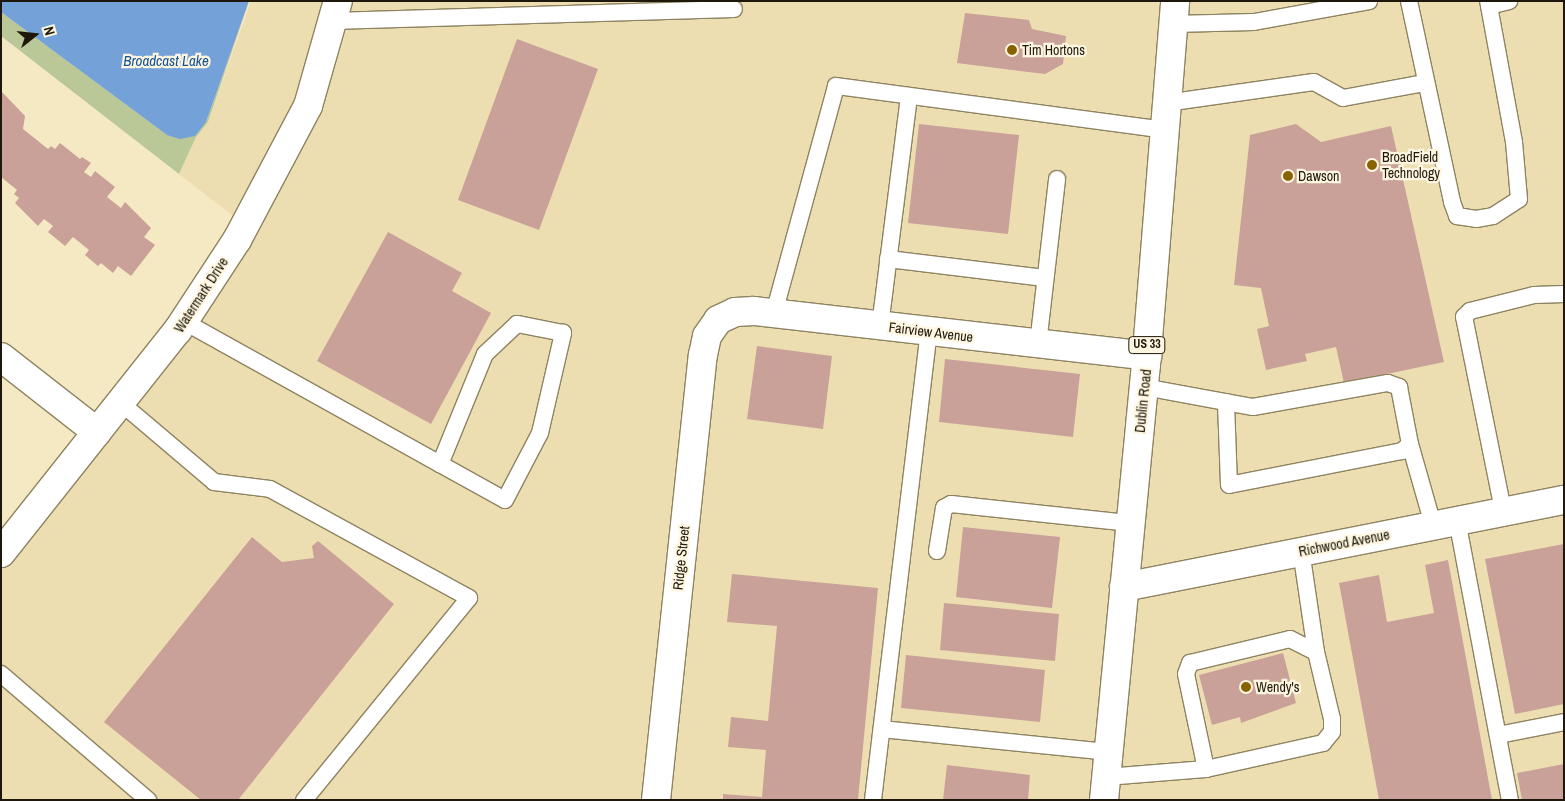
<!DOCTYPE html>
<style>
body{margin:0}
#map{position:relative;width:1565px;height:801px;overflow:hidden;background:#f5e9c4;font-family:"Archivo Narrow",sans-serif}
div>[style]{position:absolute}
.built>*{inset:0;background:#eddeb2}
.green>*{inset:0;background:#bac797}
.water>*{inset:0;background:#73a1d8}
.building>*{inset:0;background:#c9a198}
.roads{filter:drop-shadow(1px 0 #8e8361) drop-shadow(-1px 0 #8e8361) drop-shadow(0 1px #8e8361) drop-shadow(0 -1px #8e8361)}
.service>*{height:16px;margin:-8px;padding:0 8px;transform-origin:8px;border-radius:8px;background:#fff}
.minor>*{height:28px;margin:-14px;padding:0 14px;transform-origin:14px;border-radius:14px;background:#fff}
.tertiary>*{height:28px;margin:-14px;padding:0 14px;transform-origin:14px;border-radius:14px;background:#fff}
.primary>*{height:28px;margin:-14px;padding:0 14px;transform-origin:14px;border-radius:14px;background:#fff}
.dots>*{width:14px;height:14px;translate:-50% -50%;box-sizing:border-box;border:2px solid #fef6e0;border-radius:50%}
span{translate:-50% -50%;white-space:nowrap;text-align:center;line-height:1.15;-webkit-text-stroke:4.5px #fef6e0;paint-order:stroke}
.shield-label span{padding:1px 4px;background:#fef6e0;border:1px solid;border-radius:4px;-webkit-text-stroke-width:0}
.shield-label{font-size:12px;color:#1d180b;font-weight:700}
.poi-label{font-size:14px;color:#1d180b}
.left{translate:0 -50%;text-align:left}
.street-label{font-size:14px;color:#1d180b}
.water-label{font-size:15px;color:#135496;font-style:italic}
.frame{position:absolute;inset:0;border:2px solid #1d180b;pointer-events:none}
.north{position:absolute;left:10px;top:10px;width:50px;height:50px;-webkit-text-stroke:4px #fef6e0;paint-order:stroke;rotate:74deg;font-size:14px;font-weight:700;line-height:20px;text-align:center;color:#1d180b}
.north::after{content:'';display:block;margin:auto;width:18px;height:22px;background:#1d180b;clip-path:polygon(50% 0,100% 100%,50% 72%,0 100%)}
</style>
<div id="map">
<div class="built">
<i style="clip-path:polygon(251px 1px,1564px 1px,1564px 800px,1px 800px,1px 551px,246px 226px,179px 174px,196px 137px,208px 122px)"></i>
</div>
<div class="green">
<i style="clip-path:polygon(249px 1px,208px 122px,196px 137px,179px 174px,1px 36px,1px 12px,167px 135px,206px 122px)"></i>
</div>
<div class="water">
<i style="clip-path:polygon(1px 1px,249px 1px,206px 122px,195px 136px,180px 139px,167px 135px,1px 12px)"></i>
</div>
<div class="building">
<i style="clip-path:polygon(965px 13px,1029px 20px,1032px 29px,1066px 36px,1063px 64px,1045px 74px,957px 63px)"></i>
<i style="clip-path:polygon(517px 39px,598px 69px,539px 230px,458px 200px)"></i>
<i style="clip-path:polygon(1px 91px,25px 116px,23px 129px,48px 149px,51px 146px,55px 149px,60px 143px,80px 159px,82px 157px,91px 163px,84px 172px,91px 177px,95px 171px,115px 187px,107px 197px,121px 208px,125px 202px,151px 228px,144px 237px,155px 245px,131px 276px,118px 266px,113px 273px,101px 263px,98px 266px,85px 255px,89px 250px,73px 237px,65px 246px,48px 232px,53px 226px,44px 219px,38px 226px,15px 203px,19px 198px,14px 194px,17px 190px,1px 177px)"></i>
<i style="clip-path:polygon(919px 124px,1019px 135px,1008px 234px,908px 223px)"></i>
<i style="clip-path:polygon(1296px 124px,1321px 142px,1391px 126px,1444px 362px,1344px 383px,1336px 347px,1305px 354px,1307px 361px,1266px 370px,1257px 329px,1269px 326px,1261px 288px,1234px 285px,1250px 135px)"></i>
<i style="clip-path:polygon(388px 232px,462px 273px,452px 291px,491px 313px,431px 424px,317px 361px)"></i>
<i style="clip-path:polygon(757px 346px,832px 356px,823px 429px,747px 419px)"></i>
<i style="clip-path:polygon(945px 359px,1080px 374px,1073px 437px,939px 422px)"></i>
<i style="clip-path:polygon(963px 527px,1060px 537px,1052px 608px,956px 597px)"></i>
<i style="clip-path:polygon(252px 537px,282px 562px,314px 558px,312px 546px,318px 541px,394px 604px,238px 800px,201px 800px,104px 722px)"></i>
<i style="clip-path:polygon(1564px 544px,1564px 704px,1515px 714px,1485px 559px)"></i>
<i style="clip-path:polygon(1448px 560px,1492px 800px,1379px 800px,1339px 583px,1379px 575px,1387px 622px,1434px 613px,1425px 565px)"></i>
<i style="clip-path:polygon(732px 574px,878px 588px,858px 800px,723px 800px,723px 794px,762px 797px,766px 750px,728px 747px,731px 717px,768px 721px,777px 626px,727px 622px)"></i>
<i style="clip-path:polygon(944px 603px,1059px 614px,1055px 661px,940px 650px)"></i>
<i style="clip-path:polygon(1283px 653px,1296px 703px,1241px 723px,1240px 717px,1212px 725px,1199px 675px)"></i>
<i style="clip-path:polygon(906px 655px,1045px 670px,1040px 722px,901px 708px)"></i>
<i style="clip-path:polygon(1564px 764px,1564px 800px,1522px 800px,1517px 773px)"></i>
<i style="clip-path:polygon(947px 765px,1030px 775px,1028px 800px,943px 800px)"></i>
</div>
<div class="roads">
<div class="service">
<i style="left:1409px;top:1px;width:206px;rotate:77.9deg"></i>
<i style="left:1452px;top:202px;width:15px;rotate:70deg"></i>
<i style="left:1457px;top:216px;width:19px;rotate:9deg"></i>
<i style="left:1476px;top:219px;width:17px;rotate:-10deg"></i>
<i style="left:1493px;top:216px;width:31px;rotate:-33deg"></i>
<i style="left:1519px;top:199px;width:57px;rotate:-95deg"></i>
<i style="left:1514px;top:142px;width:143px;rotate:-100.4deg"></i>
<i style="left:1489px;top:6px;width:21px;rotate:-14deg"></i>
<i style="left:332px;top:21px;width:402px;rotate:-1.7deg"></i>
<i style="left:1173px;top:24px;width:81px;rotate:-1.4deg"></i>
<i style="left:1254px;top:22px;width:117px;rotate:-10.3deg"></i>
<i style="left:1166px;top:103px;width:149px;rotate:-8.1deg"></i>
<i style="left:1314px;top:82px;width:33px;rotate:29deg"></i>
<i style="left:1343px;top:98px;width:82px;rotate:-10.5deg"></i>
<i style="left:888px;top:259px;width:158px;rotate:6.9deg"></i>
<i style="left:774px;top:313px;width:235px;rotate:-74.7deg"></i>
<i style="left:836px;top:86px;width:331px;rotate:7.6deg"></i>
<i style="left:183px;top:321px;width:294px;rotate:29.1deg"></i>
<i style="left:440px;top:464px;width:74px;rotate:29deg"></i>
<i style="left:505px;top:500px;width:76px;rotate:-62.4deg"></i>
<i style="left:540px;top:433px;width:103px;rotate:-77deg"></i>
<i style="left:563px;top:333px;width:47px;rotate:-168.9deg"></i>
<i style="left:517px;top:324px;width:44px;rotate:136.8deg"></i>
<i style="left:485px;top:354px;width:119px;rotate:112.2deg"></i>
<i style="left:880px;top:326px;width:232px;rotate:-82.8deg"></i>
<i style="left:1038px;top:344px;width:166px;rotate:-83.4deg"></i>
<i style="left:1144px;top:387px;width:111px;rotate:10.4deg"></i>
<i style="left:1253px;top:407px;width:137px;rotate:-10.1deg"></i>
<i style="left:1388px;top:383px;width:12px;rotate:20deg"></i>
<i style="left:1399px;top:387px;width:58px;rotate:79.1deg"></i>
<i style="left:1410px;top:444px;width:11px;rotate:139deg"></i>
<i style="left:1402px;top:451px;width:176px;rotate:168.9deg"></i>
<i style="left:1229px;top:485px;width:83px;rotate:-92.1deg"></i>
<i style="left:121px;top:403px;width:122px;rotate:40.3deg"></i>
<i style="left:214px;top:482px;width:56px;rotate:7.1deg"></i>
<i style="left:270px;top:489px;width:227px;rotate:28.7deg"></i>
<i style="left:469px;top:598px;width:261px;rotate:129.2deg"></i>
<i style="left:1410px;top:444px;width:84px;rotate:74.1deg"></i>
<i style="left:1503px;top:510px;width:197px;rotate:-101.4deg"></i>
<i style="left:1464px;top:317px;width:8px;rotate:-45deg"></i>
<i style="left:1470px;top:311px;width:66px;rotate:-14deg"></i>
<i style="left:1534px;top:295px;width:30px;rotate:-2deg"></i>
<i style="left:1457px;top:520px;width:285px;rotate:79.3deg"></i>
<i style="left:937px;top:551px;width:44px;rotate:-80.8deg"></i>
<i style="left:944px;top:508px;width:8px;rotate:-30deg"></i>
<i style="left:951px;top:504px;width:180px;rotate:6.1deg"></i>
<i style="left:1px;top:674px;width:194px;rotate:40.6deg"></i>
<i style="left:882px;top:729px;width:228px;rotate:5.8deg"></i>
<i style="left:1498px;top:735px;width:67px;rotate:-11.1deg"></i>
<i style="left:1206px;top:769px;width:97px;rotate:-101.9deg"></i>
<i style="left:1186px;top:674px;width:12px;rotate:-70deg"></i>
<i style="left:1190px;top:663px;width:103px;rotate:-13.5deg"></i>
<i style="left:1290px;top:639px;width:29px;rotate:27deg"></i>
<i style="left:1106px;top:777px;width:100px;rotate:-4.6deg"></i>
<i style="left:1206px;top:769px;width:120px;rotate:-12.5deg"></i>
<i style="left:1323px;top:743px;width:14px;rotate:-51deg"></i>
<i style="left:1332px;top:732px;width:13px;rotate:-90deg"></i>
<i style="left:1332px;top:719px;width:69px;rotate:-103.4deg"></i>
<i style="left:1316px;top:652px;width:102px;rotate:-98.4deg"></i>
<i style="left:873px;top:800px;width:471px;rotate:-83.2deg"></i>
</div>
<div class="minor">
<i style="left:1px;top:357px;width:122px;rotate:38deg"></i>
<i style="left:1124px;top:587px;width:449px;rotate:-11.2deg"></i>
<i style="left:656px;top:800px;width:447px;rotate:-84deg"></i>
<i style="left:703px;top:355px;width:19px;rotate:-78deg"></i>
<i style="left:707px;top:336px;width:19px;rotate:-55deg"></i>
<i style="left:718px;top:320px;width:19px;rotate:-25deg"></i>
<i style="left:735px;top:312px;width:19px;rotate:-3deg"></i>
<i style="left:754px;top:311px;width:396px;rotate:6.5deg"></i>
</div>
<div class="tertiary">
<i style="left:1px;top:553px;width:285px;rotate:-51.6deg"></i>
<i style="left:178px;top:330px;width:108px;rotate:-56.8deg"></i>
<i style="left:237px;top:240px;width:152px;rotate:-62.1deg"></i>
<i style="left:308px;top:106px;width:109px;rotate:-74.1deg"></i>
</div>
<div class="primary">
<i style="left:1104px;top:800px;width:438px;rotate:-84.5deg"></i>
<i style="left:1146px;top:364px;width:364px;rotate:-85.4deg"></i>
</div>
</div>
<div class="dots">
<i style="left:1012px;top:50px;background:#896200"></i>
<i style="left:1372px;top:165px;background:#896200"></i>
<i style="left:1288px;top:176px;background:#896200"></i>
<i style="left:1246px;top:687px;background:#896200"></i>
</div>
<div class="shield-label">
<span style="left:1147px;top:345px">US 33</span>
</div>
<div class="poi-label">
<span class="left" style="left:1022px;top:50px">Tim Hortons</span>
<span class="left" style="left:1382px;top:165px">BroadField<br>Technology</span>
<span class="left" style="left:1298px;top:176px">Dawson</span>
<span class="left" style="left:1256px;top:687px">Wendy's</span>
</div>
<div class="street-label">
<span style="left:201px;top:295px;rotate:-57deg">Watermark Drive</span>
<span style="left:931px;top:332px;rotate:7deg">Fairview Avenue</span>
<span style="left:1143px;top:401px;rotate:-84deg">Dublin Road</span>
<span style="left:1344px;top:543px;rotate:-11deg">Richwood Avenue</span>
<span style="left:681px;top:558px;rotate:-84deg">Ridge Street</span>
</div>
<div class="water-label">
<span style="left:166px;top:61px">Broadcast Lake</span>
</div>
<div class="frame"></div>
<div class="north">N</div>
</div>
